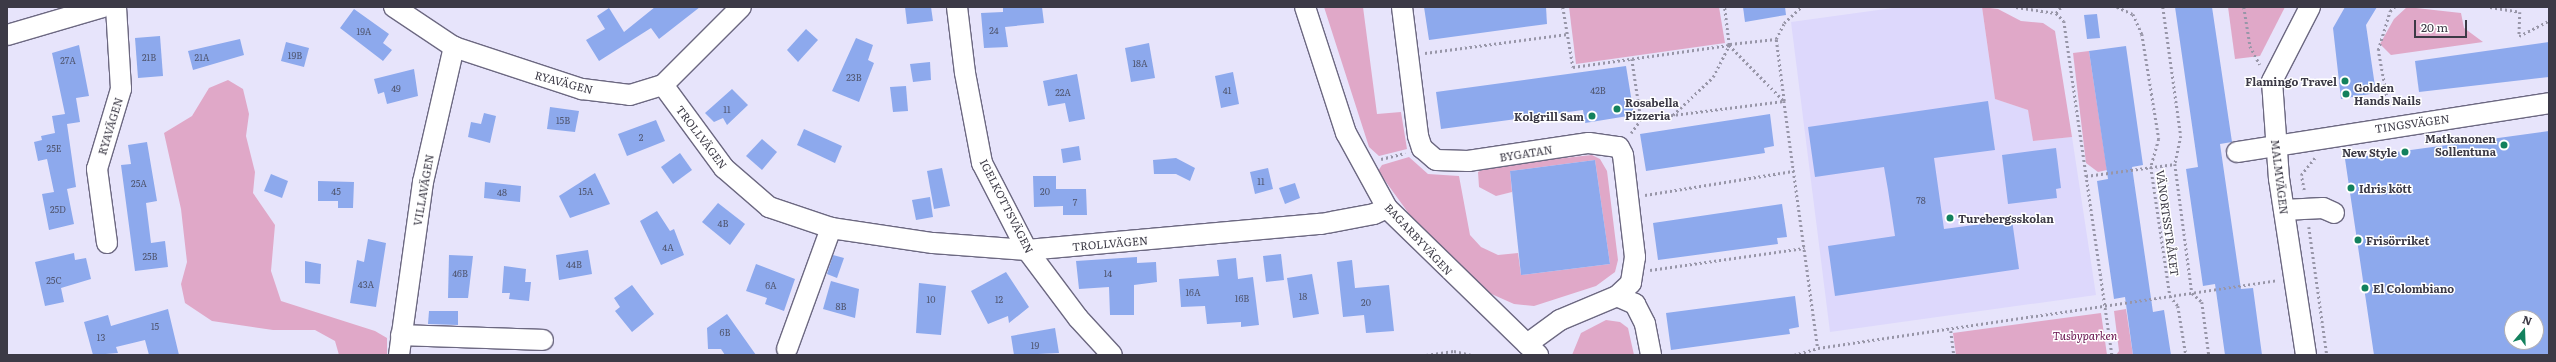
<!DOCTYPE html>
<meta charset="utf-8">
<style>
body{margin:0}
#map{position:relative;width:2556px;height:362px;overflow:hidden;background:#e7e4fb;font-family:Literata,serif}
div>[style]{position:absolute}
.built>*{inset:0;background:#ddd8fc}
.green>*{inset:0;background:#e0a8c8}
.building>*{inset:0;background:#8da9ed}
.path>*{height:2.5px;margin-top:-1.25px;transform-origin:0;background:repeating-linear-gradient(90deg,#9896a8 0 2px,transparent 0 5px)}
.roads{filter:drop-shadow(1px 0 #6c6881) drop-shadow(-1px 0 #6c6881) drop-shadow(0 1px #6c6881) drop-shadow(0 -1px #6c6881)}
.minor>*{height:20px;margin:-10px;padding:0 10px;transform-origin:10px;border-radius:10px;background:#fff}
.dots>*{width:11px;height:11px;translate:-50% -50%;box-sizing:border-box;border:2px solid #fff;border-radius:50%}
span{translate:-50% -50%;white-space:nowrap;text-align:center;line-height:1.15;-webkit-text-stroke:3px #fff;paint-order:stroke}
.number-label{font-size:9px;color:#505670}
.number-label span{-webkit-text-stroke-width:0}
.poi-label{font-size:11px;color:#3c3a46;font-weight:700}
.right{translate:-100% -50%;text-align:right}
.left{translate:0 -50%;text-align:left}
.street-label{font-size:11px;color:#3c3a46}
.park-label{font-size:11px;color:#67114d;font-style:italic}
.frame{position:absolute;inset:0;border:8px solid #3c3a46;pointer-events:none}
.north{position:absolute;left:2504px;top:310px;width:40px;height:40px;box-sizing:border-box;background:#fff;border:1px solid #b1b0b5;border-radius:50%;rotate:19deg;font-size:11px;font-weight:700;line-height:16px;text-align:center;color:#3c3a46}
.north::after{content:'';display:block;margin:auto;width:14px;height:18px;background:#13815d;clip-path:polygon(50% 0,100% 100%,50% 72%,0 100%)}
.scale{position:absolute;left:2414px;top:20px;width:53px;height:18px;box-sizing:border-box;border:2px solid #3c3a46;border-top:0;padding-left:5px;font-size:12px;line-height:14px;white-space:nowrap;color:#3c3a46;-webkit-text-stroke:3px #fff;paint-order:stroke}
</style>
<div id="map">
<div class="built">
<i style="clip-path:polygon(1900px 7px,1982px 7px,1995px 99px,2028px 110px,2033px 141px,2072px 137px,2096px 295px,1830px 332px,1791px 22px)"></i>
</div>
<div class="green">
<i style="clip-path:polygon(1324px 7px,1363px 7px,1377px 114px,1401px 112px,1407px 149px,1379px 156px,1369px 147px)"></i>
<i style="clip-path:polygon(1569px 7px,1719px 7px,1725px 43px,1576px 64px)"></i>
<i style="clip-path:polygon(1982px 7px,1998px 9px,2021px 21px,2043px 23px,2055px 31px,2072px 137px,2033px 141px,2028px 110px,1995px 99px)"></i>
<i style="clip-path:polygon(2228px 7px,2285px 7px,2260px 56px,2235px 59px)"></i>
<i style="clip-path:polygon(2407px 7px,2461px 13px,2464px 28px,2483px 42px,2391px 55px,2380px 44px,2394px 19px)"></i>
<i style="clip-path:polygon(2089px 51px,2107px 170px,2098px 172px,2086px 163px,2073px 53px)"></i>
<i style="clip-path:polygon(228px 80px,243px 89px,249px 114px,246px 136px,255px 172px,253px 193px,275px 225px,271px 271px,281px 301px,375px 331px,387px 338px,387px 355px,339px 355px,335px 341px,315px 330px,273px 330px,212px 321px,185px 303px,181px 284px,187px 262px,181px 209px,164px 133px,192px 116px,209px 88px)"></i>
<i style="clip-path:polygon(1592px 155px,1600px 159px,1607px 171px,1618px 260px,1615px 272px,1596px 286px,1534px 306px,1514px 304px,1487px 292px,1420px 229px,1378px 171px,1382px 165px,1409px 157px,1428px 174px,1459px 176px,1470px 235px,1481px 247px,1498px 255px,1518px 253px,1521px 275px,1610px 264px,1595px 160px,1510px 171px,1512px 192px,1496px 196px,1479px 187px,1478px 172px,1490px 166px)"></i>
<i style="clip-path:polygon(2126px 309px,2133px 355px,2116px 355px,2119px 351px,2114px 311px)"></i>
<i style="clip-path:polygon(2101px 313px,2107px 355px,1956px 355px,1953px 333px)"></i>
<i style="clip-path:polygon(1606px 320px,1620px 322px,1628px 328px,1634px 355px,1572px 355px,1581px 333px)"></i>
</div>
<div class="building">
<i style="clip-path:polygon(655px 7px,700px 7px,659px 39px,651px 28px,599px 61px,586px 40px,605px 29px,597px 16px,609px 8px,624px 32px)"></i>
<i style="clip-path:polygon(905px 7px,931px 7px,933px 21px,907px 24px)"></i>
<i style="clip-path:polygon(1003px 7px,1042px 7px,1044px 23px,1005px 27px,1008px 47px,984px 48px,981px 13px,1003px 12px)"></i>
<i style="clip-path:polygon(1424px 7px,1546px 7px,1547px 24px,1429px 40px)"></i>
<i style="clip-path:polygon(1743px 7px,1785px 7px,1786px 15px,1745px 22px)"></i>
<i style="clip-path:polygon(2175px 7px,2212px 7px,2232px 142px,2220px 144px,2241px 289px,2253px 288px,2262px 355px,2225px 355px,2215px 284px,2203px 286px,2186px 169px,2198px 167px)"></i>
<i style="clip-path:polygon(2345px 7px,2377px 7px,2366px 25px,2376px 93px,2341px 99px,2333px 28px)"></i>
<i style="clip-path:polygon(354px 9px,389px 34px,383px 43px,392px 50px,383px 61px,340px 28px)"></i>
<i style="clip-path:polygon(2097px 14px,2100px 38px,2087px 39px,2084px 15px)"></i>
<i style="clip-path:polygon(806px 29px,818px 40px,798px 62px,787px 50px)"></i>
<i style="clip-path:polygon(160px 36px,163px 76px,138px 78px,135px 38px)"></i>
<i style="clip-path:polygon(856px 38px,873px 45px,868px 60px,874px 63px,859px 102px,832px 91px)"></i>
<i style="clip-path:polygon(240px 39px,244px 55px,193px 70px,188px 51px)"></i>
<i style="clip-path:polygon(286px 42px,309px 48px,304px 67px,281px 61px)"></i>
<i style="clip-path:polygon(2549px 42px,2549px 77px,2419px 92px,2415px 61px)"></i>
<i style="clip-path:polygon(1149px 43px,1155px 78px,1131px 82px,1125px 48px)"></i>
<i style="clip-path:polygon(79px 45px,89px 96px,76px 98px,80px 122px,67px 124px,76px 187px,67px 189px,74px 224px,49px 230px,42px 194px,54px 192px,47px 159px,38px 161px,34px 142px,42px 140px,41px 136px,55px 133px,52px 116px,65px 114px,52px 53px)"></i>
<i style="clip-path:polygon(2126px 46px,2143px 165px,2132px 167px,2153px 312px,2164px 310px,2171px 355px,2133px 355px,2125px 297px,2114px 299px,2097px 181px,2108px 179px,2089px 51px)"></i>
<i style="clip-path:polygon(930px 62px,931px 80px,913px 82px,910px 64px)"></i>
<i style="clip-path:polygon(1626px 66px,1634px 115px,1585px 123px,1583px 110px,1441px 129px,1436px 92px)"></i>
<i style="clip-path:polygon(414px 69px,418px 96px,387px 104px,384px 92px,378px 94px,374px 79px)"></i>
<i style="clip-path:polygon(1233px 72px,1239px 104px,1221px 108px,1215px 76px)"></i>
<i style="clip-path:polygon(1077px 74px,1085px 119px,1069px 122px,1065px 103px,1048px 106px,1043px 81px)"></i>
<i style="clip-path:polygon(906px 86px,908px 111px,893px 112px,890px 87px)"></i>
<i style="clip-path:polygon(732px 89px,748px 105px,727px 125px,723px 118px,714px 122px,705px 113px)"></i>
<i style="clip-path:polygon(1988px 101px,1995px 150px,1934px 158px,1944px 229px,2012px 220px,2019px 269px,1835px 296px,1828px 246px,1895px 236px,1888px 190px,1884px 167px,1815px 177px,1808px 127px)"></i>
<i style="clip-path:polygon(550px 107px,579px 111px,575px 132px,547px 129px)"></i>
<i style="clip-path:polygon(484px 113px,496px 116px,490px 143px,468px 137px,471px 122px,481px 124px)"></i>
<i style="clip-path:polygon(1770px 114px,1774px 146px,1764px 148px,1765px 153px,1646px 171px,1640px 134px)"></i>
<i style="clip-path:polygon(656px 120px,665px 141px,627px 156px,618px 134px)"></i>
<i style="clip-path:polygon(804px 129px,842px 146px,835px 163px,797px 145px)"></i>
<i style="clip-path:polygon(evenodd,2549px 131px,2549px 355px,2374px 355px,2345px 159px,2549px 131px,2512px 318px,2536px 318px,2536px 342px,2512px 342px,2512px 318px)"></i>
<i style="clip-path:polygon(762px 139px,777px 152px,762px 170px,746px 156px)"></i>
<i style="clip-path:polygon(147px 142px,157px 201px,146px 203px,151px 243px,165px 241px,168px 267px,135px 271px,121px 165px,131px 164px,128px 145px)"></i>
<i style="clip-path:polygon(1079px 146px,1081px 160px,1063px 163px,1061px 149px)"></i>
<i style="clip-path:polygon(2056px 148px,2061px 188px,2056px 189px,2057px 198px,2008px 204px,2002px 155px)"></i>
<i style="clip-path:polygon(680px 153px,692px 170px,673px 184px,661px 167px)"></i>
<i style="clip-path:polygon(1176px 158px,1195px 168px,1190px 181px,1176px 174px,1154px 174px,1153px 160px)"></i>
<i style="clip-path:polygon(1595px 160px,1610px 264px,1521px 275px,1510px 171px)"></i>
<i style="clip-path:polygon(942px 168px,950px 206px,934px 209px,927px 171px)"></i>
<i style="clip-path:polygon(1268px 168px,1273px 189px,1255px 194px,1250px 172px)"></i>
<i style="clip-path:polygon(595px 173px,610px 204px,570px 218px,559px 196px)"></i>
<i style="clip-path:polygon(271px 174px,288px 181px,282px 198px,264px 191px)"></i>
<i style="clip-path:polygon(1033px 176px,1056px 176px,1056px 189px,1086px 189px,1087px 215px,1063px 215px,1063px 206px,1034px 207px)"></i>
<i style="clip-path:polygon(318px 181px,354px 182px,353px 208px,338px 208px,338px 201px,318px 201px)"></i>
<i style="clip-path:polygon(485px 182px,521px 186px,520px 202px,484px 198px)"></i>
<i style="clip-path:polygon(1295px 183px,1300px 198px,1285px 204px,1279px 188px)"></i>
<i style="clip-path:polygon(930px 197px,933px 217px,916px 220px,912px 200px)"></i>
<i style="clip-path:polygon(718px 203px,745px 224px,730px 245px,702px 222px)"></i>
<i style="clip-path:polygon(1782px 204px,1787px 237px,1777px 238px,1778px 244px,1658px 260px,1653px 223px)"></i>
<i style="clip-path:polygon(657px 211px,670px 231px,674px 229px,684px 255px,661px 265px,640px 221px)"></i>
<i style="clip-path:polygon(368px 239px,386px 243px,376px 307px,350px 303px,357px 260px,364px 262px)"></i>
<i style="clip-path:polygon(588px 250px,592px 274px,559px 280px,556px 255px)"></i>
<i style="clip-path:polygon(74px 253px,75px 260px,86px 258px,91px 279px,61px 288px,64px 302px,45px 306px,35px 262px)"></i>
<i style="clip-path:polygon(1281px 254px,1284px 280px,1266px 282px,1263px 256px)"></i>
<i style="clip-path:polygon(449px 255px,473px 256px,468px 298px,448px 298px)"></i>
<i style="clip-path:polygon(833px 255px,844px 258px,837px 278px,827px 274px)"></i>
<i style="clip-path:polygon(1137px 257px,1137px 263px,1156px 262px,1157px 282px,1134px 285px,1134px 315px,1110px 315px,1109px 287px,1079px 289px,1076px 261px)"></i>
<i style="clip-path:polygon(1236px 258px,1238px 279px,1253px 277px,1259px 325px,1241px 327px,1241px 322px,1207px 324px,1205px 306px,1181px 307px,1179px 279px,1219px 276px,1217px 260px)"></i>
<i style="clip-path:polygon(1352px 260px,1355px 288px,1389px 285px,1394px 331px,1366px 333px,1364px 315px,1343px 317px,1337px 262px)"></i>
<i style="clip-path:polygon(305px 261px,321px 264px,320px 284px,305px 283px)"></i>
<i style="clip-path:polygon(756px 264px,795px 279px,784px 311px,765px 304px,767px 298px,746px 291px)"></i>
<i style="clip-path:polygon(504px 266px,526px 269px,525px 282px,531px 282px,529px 301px,509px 299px,510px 293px,502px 293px)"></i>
<i style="clip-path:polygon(1006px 272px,1029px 307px,1009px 323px,1008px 316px,988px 324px,971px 291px)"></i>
<i style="clip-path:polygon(1312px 274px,1319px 314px,1293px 318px,1287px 278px)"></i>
<i style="clip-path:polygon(831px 281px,859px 289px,855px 318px,823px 309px)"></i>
<i style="clip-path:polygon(919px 283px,946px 286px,941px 335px,916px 333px)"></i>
<i style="clip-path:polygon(632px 285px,654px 314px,632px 332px,615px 311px,620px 307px,614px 298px)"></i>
<i style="clip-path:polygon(1795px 296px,1799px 327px,1789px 329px,1790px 334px,1671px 350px,1666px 313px)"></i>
<i style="clip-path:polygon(168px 309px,179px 355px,149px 355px,145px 340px,116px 347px,118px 353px,93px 355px,84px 322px,108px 315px,111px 326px)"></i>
<i style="clip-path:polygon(429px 311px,458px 311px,458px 325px,428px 324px)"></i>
<i style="clip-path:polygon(727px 314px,756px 355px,725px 355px,721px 349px,708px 349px,707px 328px)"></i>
<i style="clip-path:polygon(1055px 328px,1059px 353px,1014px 355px,1011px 336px)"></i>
</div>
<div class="path">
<i style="left:1563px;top:7px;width:61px;rotate:80.5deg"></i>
<i style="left:1573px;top:67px;width:158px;rotate:-8deg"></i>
<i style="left:1729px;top:45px;width:38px;rotate:-97deg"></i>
<i style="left:2016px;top:7px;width:40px;rotate:8.5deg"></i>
<i style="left:2056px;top:13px;width:11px;rotate:45deg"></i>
<i style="left:2064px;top:21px;width:337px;rotate:81.8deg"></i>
<i style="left:2117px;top:7px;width:17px;rotate:24deg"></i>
<i style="left:2133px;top:14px;width:22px;rotate:66deg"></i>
<i style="left:2142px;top:34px;width:106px;rotate:80.8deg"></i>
<i style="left:2159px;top:139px;width:29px;rotate:106deg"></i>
<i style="left:2151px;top:167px;width:130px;rotate:81.6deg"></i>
<i style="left:2170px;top:296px;width:13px;rotate:51deg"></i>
<i style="left:2178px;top:306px;width:50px;rotate:80.7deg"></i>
<i style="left:2163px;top:7px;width:130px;rotate:82.1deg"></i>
<i style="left:2181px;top:136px;width:29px;rotate:102deg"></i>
<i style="left:2175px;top:164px;width:130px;rotate:82.5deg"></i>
<i style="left:2192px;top:293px;width:13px;rotate:42deg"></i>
<i style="left:2202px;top:302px;width:53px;rotate:82.5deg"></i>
<i style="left:2244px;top:7px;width:39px;rotate:81deg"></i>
<i style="left:2250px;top:46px;width:21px;rotate:62deg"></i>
<i style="left:2490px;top:7px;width:30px;rotate:9deg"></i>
<i style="left:2520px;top:12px;width:24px;rotate:92deg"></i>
<i style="left:2519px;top:36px;width:34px;rotate:-27deg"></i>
<i style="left:2056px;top:13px;width:8px;rotate:-50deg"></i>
<i style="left:1730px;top:44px;width:46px;rotate:-6.2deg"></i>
<i style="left:1729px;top:45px;width:78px;rotate:45.5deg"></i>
<i style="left:1784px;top:101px;width:249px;rotate:82.2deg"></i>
<i style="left:1425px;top:53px;width:144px;rotate:-7.6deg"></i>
<i style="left:1632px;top:59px;width:61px;rotate:81.5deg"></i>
<i style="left:2388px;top:105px;width:56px;rotate:-100.3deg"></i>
<i style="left:2378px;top:50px;width:41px;rotate:-72.9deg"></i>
<i style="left:2390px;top:11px;width:6px;rotate:-39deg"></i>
<i style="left:1673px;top:115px;width:55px;rotate:-43.5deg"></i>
<i style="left:1713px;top:77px;width:36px;rotate:-63deg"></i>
<i style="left:1631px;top:133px;width:17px;rotate:-54deg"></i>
<i style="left:1641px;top:119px;width:144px;rotate:-7.2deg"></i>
<i style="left:1784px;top:101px;width:63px;rotate:-97.4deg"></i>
<i style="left:1776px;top:39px;width:18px;rotate:-63deg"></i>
<i style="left:1784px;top:23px;width:23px;rotate:-43deg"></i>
<i style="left:1381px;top:159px;width:25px;rotate:-14deg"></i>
<i style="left:2086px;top:176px;width:90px;rotate:-7.7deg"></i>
<i style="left:2304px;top:190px;width:15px;rotate:-101deg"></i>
<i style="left:2301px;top:175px;width:22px;rotate:-51deg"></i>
<i style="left:1645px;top:195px;width:151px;rotate:-9.2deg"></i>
<i style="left:2309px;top:227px;width:129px;rotate:82deg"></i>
<i style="left:1650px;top:270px;width:156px;rotate:-8.1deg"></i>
<i style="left:1951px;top:331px;width:24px;rotate:83deg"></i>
<i style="left:1426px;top:355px;width:28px;rotate:-8deg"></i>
<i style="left:1454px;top:351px;width:18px;rotate:13deg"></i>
<i style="left:1794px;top:355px;width:25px;rotate:-16deg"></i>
<i style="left:1818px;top:348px;width:463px;rotate:-8.4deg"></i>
</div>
<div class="roads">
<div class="minor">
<i style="left:394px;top:7px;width:72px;rotate:33.7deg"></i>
<i style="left:454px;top:47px;width:135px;rotate:18.2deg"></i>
<i style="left:582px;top:89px;width:48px;rotate:7.1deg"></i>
<i style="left:630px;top:95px;width:34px;rotate:-17deg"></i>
<i style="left:663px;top:85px;width:110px;rotate:-45deg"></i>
<i style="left:957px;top:7px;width:66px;rotate:83.1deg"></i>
<i style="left:965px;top:73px;width:92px;rotate:79.3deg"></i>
<i style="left:982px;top:163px;width:98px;rotate:62.7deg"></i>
<i style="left:1027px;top:250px;width:85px;rotate:53.1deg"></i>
<i style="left:1078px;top:318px;width:50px;rotate:47.4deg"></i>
<i style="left:1305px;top:7px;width:133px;rotate:72deg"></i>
<i style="left:1346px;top:133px;width:85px;rotate:61.3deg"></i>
<i style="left:1387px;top:208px;width:211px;rotate:44.2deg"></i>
<i style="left:1402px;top:7px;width:130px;rotate:82.9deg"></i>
<i style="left:1418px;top:136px;width:13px;rotate:72deg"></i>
<i style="left:1422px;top:148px;width:18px;rotate:41deg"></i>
<i style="left:1436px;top:160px;width:32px;rotate:2deg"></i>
<i style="left:1468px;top:161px;width:122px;rotate:-8.5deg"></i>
<i style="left:1589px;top:143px;width:30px;rotate:8deg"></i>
<i style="left:1619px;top:147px;width:9px;rotate:63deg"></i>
<i style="left:1623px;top:155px;width:103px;rotate:83.3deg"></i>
<i style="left:1635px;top:257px;width:26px;rotate:99deg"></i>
<i style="left:1631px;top:283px;width:19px;rotate:137deg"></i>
<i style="left:7px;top:35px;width:100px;rotate:-16.3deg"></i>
<i style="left:663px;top:85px;width:103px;rotate:53.7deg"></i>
<i style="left:724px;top:168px;width:60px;rotate:40.9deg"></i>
<i style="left:769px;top:207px;width:65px;rotate:18.7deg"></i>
<i style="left:831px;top:228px;width:103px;rotate:8.4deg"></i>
<i style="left:933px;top:243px;width:94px;rotate:4.3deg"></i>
<i style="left:1027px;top:250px;width:295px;rotate:-5.1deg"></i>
<i style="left:1321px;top:224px;width:54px;rotate:-10.7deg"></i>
<i style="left:1374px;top:214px;width:14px;rotate:-25deg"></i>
<i style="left:2237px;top:152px;width:316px;rotate:-8.9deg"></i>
<i style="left:2284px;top:210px;width:39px;rotate:-3deg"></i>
<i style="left:2323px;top:208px;width:12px;rotate:24deg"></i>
<i style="left:107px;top:243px;width:75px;rotate:-97.7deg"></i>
<i style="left:97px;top:169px;width:84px;rotate:-73.3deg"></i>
<i style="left:121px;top:89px;width:82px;rotate:-93.5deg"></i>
<i style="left:401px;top:335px;width:142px;rotate:2deg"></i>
<i style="left:1527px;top:344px;width:41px;rotate:-36deg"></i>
<i style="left:1560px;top:320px;width:62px;rotate:-22.8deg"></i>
<i style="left:1617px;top:296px;width:20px;rotate:24deg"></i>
<i style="left:1635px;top:304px;width:22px;rotate:63deg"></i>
<i style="left:1645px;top:324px;width:32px;rotate:79deg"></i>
<i style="left:787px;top:349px;width:129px;rotate:-70deg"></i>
<i style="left:399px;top:355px;width:175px;rotate:-82.1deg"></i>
<i style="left:423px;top:182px;width:139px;rotate:-77.1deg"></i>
<i style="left:2306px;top:355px;width:178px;rotate:-98.7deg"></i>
<i style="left:2279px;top:179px;width:98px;rotate:-94.1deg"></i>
<i style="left:2272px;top:81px;width:83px;rotate:-62.8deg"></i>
</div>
</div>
<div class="dots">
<i style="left:2345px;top:81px;background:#13815d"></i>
<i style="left:2346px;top:94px;background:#13815d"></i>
<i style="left:1617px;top:109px;background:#13815d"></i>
<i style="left:1592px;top:116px;background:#13815d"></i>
<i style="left:2504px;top:145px;background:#13815d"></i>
<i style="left:2405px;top:152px;background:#13815d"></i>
<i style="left:2351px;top:188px;background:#13815d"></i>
<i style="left:1950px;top:218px;background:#13815d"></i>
<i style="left:2358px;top:240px;background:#13815d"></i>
<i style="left:2365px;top:288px;background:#13815d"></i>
</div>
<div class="number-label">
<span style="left:994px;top:30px">24</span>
<span style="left:364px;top:31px">19A</span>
<span style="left:295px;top:55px">19B</span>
<span style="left:149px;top:57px">21B</span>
<span style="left:202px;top:57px">21A</span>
<span style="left:68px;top:60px">27A</span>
<span style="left:1140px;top:63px">18A</span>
<span style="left:854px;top:77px">23B</span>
<span style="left:396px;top:88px">49</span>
<span style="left:1227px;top:90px">41</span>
<span style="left:1598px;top:90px">42B</span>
<span style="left:1063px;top:92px">22A</span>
<span style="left:727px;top:109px">11</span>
<span style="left:563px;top:120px">15B</span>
<span style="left:641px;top:137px">2</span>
<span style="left:54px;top:148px">25E</span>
<span style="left:1261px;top:181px">11</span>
<span style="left:139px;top:183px">25A</span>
<span style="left:336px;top:191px">45</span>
<span style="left:586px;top:191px">15A</span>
<span style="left:1045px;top:191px">20</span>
<span style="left:502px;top:192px">48</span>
<span style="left:1921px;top:200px">78</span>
<span style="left:1075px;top:202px">7</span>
<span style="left:58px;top:209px">25D</span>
<span style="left:723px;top:223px">4B</span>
<span style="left:668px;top:247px">4A</span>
<span style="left:150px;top:256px">25B</span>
<span style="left:574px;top:264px">44B</span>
<span style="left:460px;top:273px">46B</span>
<span style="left:1108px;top:273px">14</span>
<span style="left:54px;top:280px">25C</span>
<span style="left:366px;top:284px">43A</span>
<span style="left:771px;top:285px">6A</span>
<span style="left:1193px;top:292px">16A</span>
<span style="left:1303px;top:296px">18</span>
<span style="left:1242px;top:298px">16B</span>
<span style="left:931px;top:299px">10</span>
<span style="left:999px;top:299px">12</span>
<span style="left:1366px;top:302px">20</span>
<span style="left:841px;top:306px">8B</span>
<span style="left:155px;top:326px">15</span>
<span style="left:725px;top:332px">6B</span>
<span style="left:101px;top:337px">13</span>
<span style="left:1035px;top:345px">19</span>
</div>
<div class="poi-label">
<span class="right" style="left:2337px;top:81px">Flamingo Travel</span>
<span class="left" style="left:2354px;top:94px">Golden<br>Hands Nails</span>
<span class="left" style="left:1625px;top:109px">Rosabella<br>Pizzeria</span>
<span class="right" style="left:1584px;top:116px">Kolgrill Sam</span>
<span class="right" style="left:2496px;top:145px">Matkanonen<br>Sollentuna</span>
<span class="right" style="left:2397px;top:152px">New Style</span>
<span class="left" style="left:2359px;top:188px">Idris kött</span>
<span class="left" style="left:1958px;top:218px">Turebergsskolan</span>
<span class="left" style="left:2366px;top:240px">Frisörriket</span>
<span class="left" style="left:2373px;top:288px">El Colombiano</span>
</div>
<div class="street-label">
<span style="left:564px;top:82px;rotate:15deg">RYAVÄGEN</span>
<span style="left:2412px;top:123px;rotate:-8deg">TINGSVÄGEN</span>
<span style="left:110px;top:126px;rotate:-73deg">RYAVÄGEN</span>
<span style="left:702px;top:137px;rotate:53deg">TROLLVÄGEN</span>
<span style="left:1526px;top:153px;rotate:-9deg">BYGATAN</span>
<span style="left:2280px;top:177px;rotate:83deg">MALMVÄGEN</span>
<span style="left:423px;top:190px;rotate:-80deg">VILLAVÄGEN</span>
<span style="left:1007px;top:206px;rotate:63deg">IGELKOTTSVÄGEN</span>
<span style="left:2168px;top:223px;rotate:82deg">VÄNORTSSTRÅKET</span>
<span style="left:1419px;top:239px;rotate:47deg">BAGARBYVÄGEN</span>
<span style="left:1110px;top:243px;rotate:-5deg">TROLLVÄGEN</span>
</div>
<div class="park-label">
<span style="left:2085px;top:335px">Tusbyparken</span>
</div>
<div class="frame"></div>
<div class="north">N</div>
<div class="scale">20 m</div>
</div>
